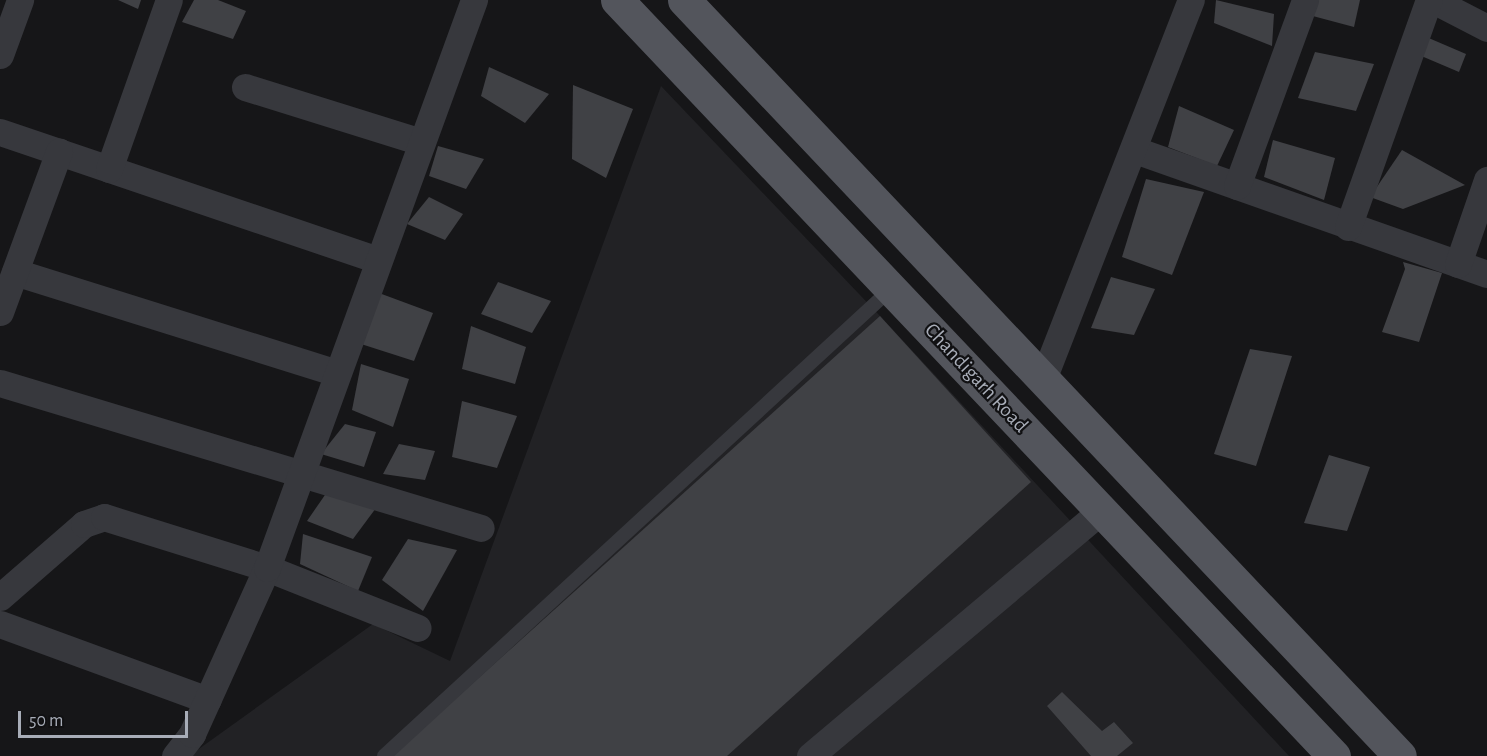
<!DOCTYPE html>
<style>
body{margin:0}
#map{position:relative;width:1487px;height:756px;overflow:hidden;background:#161618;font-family:"Alegreya Sans",sans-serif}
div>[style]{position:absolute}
.built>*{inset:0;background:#222225}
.building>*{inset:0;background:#404145}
.service>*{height:14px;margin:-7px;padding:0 7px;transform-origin:7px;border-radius:7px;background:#37383d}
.minor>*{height:27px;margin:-13.5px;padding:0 13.5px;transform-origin:13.5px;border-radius:13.5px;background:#37383d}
.primary>*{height:33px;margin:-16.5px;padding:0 16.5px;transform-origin:16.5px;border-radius:16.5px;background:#53555c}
span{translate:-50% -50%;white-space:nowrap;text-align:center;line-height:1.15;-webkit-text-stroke:4.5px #111113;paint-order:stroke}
.street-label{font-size:21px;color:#a8adb8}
.scale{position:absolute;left:18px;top:711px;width:170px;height:27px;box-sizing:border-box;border:3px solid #a8adb8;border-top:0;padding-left:8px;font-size:18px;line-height:21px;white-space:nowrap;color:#a8adb8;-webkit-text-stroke:4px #111113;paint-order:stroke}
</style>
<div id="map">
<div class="built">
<i style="clip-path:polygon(661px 86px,880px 316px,1289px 756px,189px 756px,373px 624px,450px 661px)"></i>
</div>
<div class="building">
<i style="clip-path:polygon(118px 0,141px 0,138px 9px)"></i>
<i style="clip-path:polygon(194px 0,218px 0,246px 11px,233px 39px,182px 22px)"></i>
<i style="clip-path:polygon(1216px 0,1274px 14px,1272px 46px,1214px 23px)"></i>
<i style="clip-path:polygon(1315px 0,1360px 0,1354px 27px,1309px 15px)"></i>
<i style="clip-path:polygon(1424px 36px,1466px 54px,1459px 72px,1419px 55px)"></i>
<i style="clip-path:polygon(1315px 52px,1374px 64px,1356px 111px,1298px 98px)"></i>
<i style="clip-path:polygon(489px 67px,549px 94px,525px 123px,481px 96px)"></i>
<i style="clip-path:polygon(573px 85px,633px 109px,606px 178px,572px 159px)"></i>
<i style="clip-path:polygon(1179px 106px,1234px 130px,1217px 166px,1168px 147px)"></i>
<i style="clip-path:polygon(1273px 140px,1335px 158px,1324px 200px,1264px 177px)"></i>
<i style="clip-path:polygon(438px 146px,484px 159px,466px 189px,429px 176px)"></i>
<i style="clip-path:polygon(1402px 150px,1465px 185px,1403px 209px,1370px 197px)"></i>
<i style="clip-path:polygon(1146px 179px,1204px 192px,1172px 275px,1122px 257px)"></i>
<i style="clip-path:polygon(429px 197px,463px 214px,445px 240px,407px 224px)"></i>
<i style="clip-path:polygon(1403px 262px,1442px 273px,1419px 342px,1382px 332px,1405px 269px)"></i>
<i style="clip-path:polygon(1111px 277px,1155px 289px,1134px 335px,1091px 328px)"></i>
<i style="clip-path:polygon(498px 282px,551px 301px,532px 333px,481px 314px)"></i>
<i style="clip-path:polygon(379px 293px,433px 313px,414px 361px,361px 344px)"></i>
<i style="clip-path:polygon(880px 316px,1031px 482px,727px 756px,392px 756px)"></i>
<i style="clip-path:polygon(471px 326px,526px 347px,515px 384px,462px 369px)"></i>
<i style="clip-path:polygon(1250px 349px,1292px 356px,1256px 466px,1214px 454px)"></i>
<i style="clip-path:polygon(361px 364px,409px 379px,393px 427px,352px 410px)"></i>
<i style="clip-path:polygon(462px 401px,517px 416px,497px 468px,452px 457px)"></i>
<i style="clip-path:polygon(345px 424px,376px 432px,364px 467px,321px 454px)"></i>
<i style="clip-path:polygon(399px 444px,435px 451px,425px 480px,383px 474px)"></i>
<i style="clip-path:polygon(1329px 455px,1370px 467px,1347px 531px,1304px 523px)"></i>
<i style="clip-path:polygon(327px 492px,376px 508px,353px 539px,307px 521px)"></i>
<i style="clip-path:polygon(303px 534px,372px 557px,358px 591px,300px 564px)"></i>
<i style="clip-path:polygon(408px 539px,457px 550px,423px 611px,382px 580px)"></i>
<i style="clip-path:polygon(1062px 692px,1102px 731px,1114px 722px,1133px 743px,1117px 756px,1091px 756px,1047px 706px)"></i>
</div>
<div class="service">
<i style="left:384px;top:756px;width:689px;rotate:-42.65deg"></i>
</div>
<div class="minor">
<i style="left:1433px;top:0;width:61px;rotate:27.4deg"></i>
<i style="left:0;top:55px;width:59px;rotate:-70deg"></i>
<i style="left:245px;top:87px;width:185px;rotate:17.3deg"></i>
<i style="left:0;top:132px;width:399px;rotate:18.7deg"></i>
<i style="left:1135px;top:150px;width:373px;rotate:19.4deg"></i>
<i style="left:109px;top:169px;width:179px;rotate:-70.5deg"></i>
<i style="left:1237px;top:186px;width:198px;rotate:-69.9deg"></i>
<i style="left:1348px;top:227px;width:241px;rotate:-70.4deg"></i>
<i style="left:1458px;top:264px;width:89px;rotate:-71deg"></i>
<i style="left:15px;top:272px;width:337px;rotate:17.4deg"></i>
<i style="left:0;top:312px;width:171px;rotate:-69.8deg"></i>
<i style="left:1043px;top:379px;width:407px;rotate:-68.7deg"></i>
<i style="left:0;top:383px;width:502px;rotate:16.78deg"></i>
<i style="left:0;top:597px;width:111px;rotate:-41deg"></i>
<i style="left:84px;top:524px;width:21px;rotate:-19deg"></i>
<i style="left:104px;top:517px;width:171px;rotate:17.4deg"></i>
<i style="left:267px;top:568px;width:162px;rotate:21.7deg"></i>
<i style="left:0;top:624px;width:221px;rotate:20.1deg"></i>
<i style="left:175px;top:756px;width:28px;rotate:-52deg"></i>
<i style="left:192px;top:734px;width:182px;rotate:-65.7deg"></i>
<i style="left:267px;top:568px;width:605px;rotate:-69.98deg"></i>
<i style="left:810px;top:756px;width:382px;rotate:-40.1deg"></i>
</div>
<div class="primary">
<i style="left:617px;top:0;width:1042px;rotate:46.52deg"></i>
<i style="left:684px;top:0;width:1041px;rotate:46.56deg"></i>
</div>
<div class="street-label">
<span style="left:976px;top:378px;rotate:47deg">Chandigarh Road</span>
</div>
<div class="scale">50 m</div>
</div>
